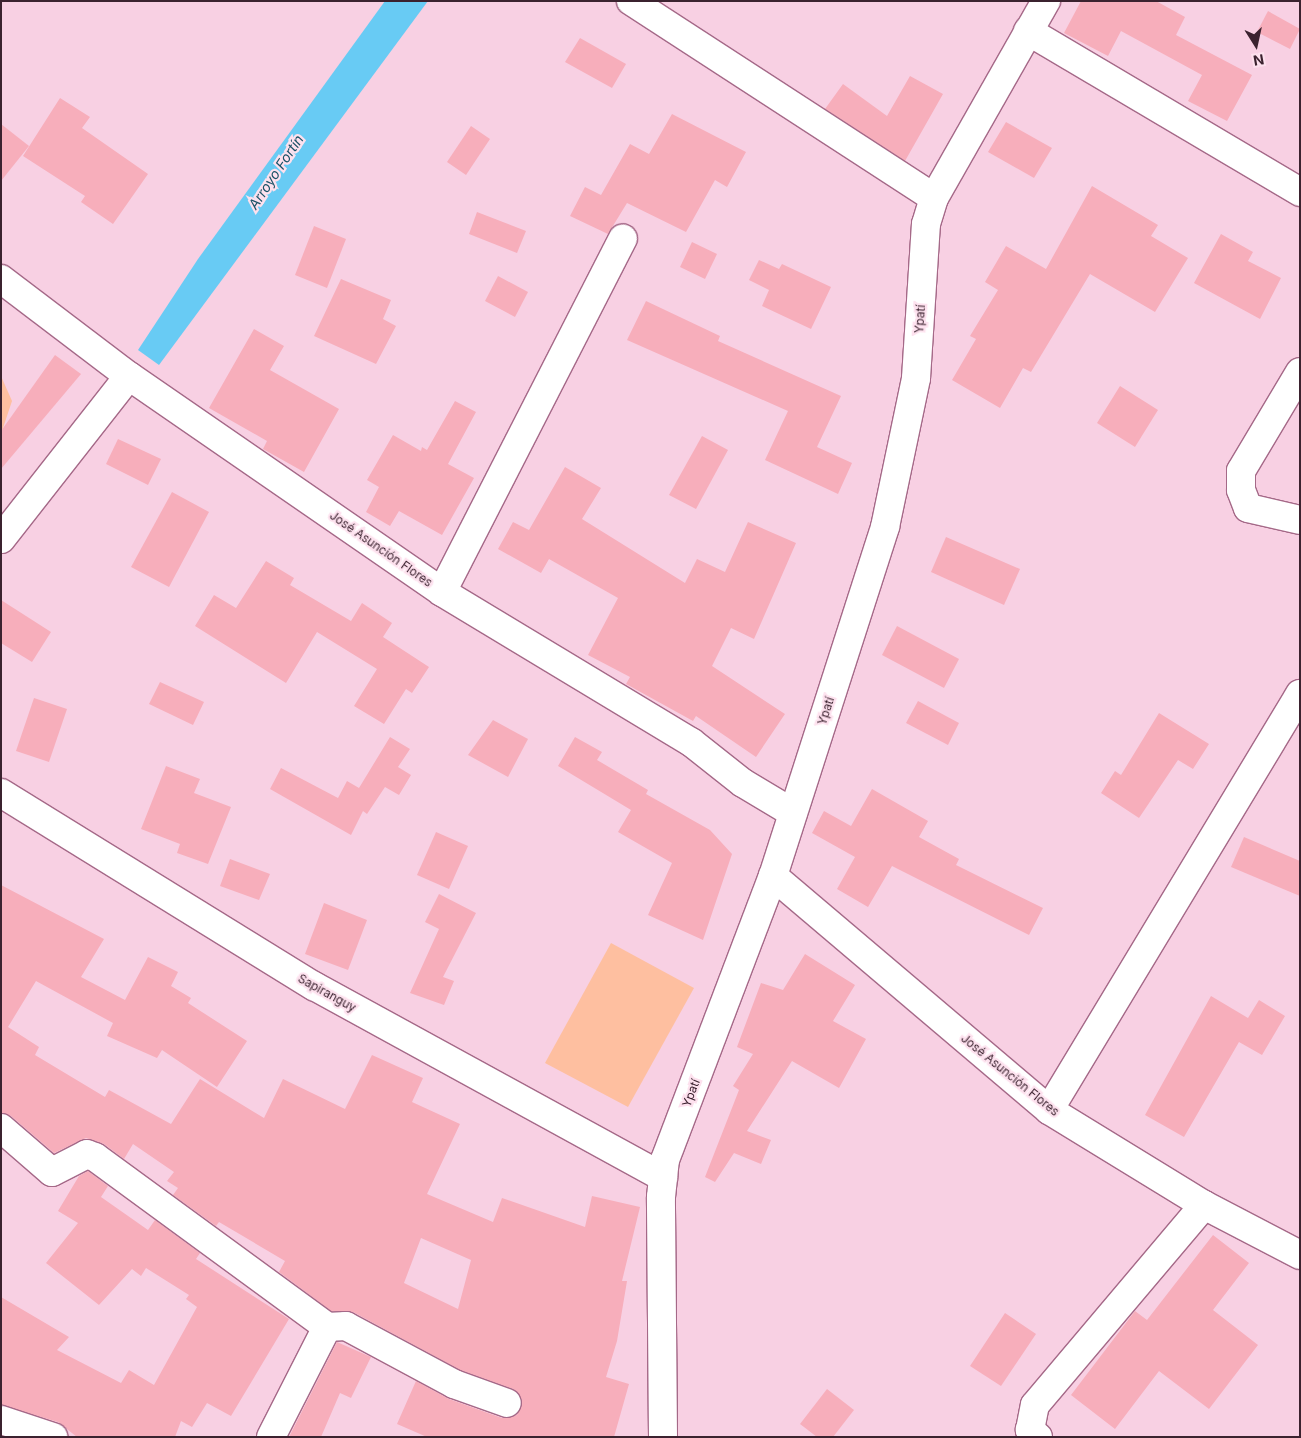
<!DOCTYPE html>
<meta charset="utf-8">
<style>
body{margin:0}
#map{position:relative;width:1301px;height:1438px;overflow:hidden;background:#f8d0e3;font-family:Inter,sans-serif}
div>[style]{position:absolute}
.green>*{inset:0;background:#febfa0}
.water>*{inset:0;background:#68cbf4}
.building>*{inset:0;background:#f7aebb}
.roads{filter:drop-shadow(1px 0 #a56988) drop-shadow(-1px 0 #a56988) drop-shadow(0 1px #a56988) drop-shadow(0 -1px #a56988)}
.minor>*{height:28px;margin:-14px;padding:0 14px;transform-origin:14px;border-radius:14px;background:#fff}
span{translate:-50% -50%;white-space:nowrap;text-align:center;line-height:1.15;-webkit-text-stroke:4.5px #fde1ee;paint-order:stroke}
.street-label{font-size:12px;color:#3b222f}
.water-label{font-size:14px;color:#1a5267;font-style:italic}
.frame{position:absolute;inset:0;border:2px solid #3b222f;pointer-events:none}
.north{position:absolute;left:1231px;top:20px;width:50px;height:50px;-webkit-text-stroke:4px #fde1ee;paint-order:stroke;rotate:170deg;font-size:14px;font-weight:700;line-height:20px;text-align:center;color:#3b222f}
.north::after{content:'';display:block;margin:auto;width:18px;height:22px;background:#3b222f;clip-path:polygon(50% 0,100% 100%,50% 72%,0 100%)}
</style>
<div id="map">
<div class="green">
<i style="clip-path:polygon(1px 376px,12px 401px,1px 434px)"></i>
<i style="clip-path:polygon(611px 943px,694px 988px,628px 1107px,545px 1063px)"></i>
</div>
<div class="water">
<i style="clip-path:polygon(385px 1px,428px 1px,159px 365px,138px 350px,198px 259px)"></i>
</div>
<div class="building">
<i style="clip-path:polygon(1081px 1px,1156px 1px,1185px 17px,1176px 35px,1252px 75px,1227px 121px,1188px 101px,1202px 75px,1121px 31px,1108px 56px,1064px 33px)"></i>
<i style="clip-path:polygon(1268px 11px,1300px 29px,1290px 49px,1257px 32px)"></i>
<i style="clip-path:polygon(580px 38px,626px 64px,612px 88px,565px 62px)"></i>
<i style="clip-path:polygon(910px 76px,943px 94px,905px 161px,825px 109px,843px 84px,887px 116px)"></i>
<i style="clip-path:polygon(60px 98px,90px 117px,82px 128px,148px 174px,113px 224px,81px 202px,85px 196px,23px 156px)"></i>
<i style="clip-path:polygon(672px 114px,746px 152px,727px 187px,715px 180px,686px 232px,627px 203px,608px 234px,570px 216px,585px 187px,601px 195px,630px 144px,649px 154px)"></i>
<i style="clip-path:polygon(1006px 122px,1052px 148px,1034px 178px,988px 152px)"></i>
<i style="clip-path:polygon(1px 124px,29px 146px,1px 181px)"></i>
<i style="clip-path:polygon(471px 126px,490px 139px,466px 175px,447px 162px)"></i>
<i style="clip-path:polygon(1092px 186px,1158px 225px,1151px 236px,1188px 258px,1155px 312px,1090px 274px,1031px 372px,1023px 368px,1000px 408px,952px 380px,976px 339px,970px 336px,998px 290px,985px 282px,1006px 246px,1046px 269px)"></i>
<i style="clip-path:polygon(477px 212px,526px 231px,517px 253px,469px 234px)"></i>
<i style="clip-path:polygon(314px 226px,346px 239px,327px 288px,295px 275px)"></i>
<i style="clip-path:polygon(1221px 234px,1253px 252px,1248px 261px,1281px 278px,1260px 319px,1194px 283px)"></i>
<i style="clip-path:polygon(692px 242px,717px 254px,705px 279px,680px 267px)"></i>
<i style="clip-path:polygon(759px 260px,779px 269px,782px 264px,831px 287px,811px 329px,762px 306px,769px 290px,749px 280px)"></i>
<i style="clip-path:polygon(498px 276px,528px 292px,515px 317px,485px 301px)"></i>
<i style="clip-path:polygon(341px 279px,391px 300px,383px 319px,396px 326px,376px 364px,314px 336px)"></i>
<i style="clip-path:polygon(646px 301px,720px 336px,718px 341px,841px 396px,817px 447px,852px 463px,838px 494px,765px 460px,788px 411px,627px 340px)"></i>
<i style="clip-path:polygon(254px 329px,284px 346px,270px 370px,339px 409px,304px 472px,263px 449px,267px 441px,209px 408px)"></i>
<i style="clip-path:polygon(55px 355px,81px 374px,1px 469px,1px 431px)"></i>
<i style="clip-path:polygon(1120px 386px,1158px 410px,1135px 447px,1097px 423px)"></i>
<i style="clip-path:polygon(455px 401px,476px 412px,448px 464px,474px 478px,442px 535px,399px 511px,390px 526px,366px 512px,379px 487px,367px 480px,393px 435px,421px 451px,422px 447px,427px 450px)"></i>
<i style="clip-path:polygon(702px 436px,728px 450px,696px 509px,669px 495px)"></i>
<i style="clip-path:polygon(118px 439px,161px 459px,148px 485px,106px 464px)"></i>
<i style="clip-path:polygon(565px 467px,601px 488px,582px 519px,685px 583px,697px 559px,725px 572px,748px 522px,796px 543px,754px 639px,731px 628px,712px 666px,785px 714px,756px 757px,696px 716px,693px 721px,626px 684px,630px 677px,588px 655px,618px 598px,549px 559px,541px 573px,498px 549px,513px 522px,529px 530px)"></i>
<i style="clip-path:polygon(172px 492px,209px 512px,169px 587px,131px 567px)"></i>
<i style="clip-path:polygon(946px 537px,1020px 569px,1004px 605px,931px 572px)"></i>
<i style="clip-path:polygon(266px 561px,294px 578px,290px 585px,351px 621px,362px 603px,392px 623px,383px 637px,429px 667px,412px 693px,406px 689px,384px 724px,354px 706px,377px 669px,317px 632px,286px 683px,195px 626px,214px 595px,236px 608px)"></i>
<i style="clip-path:polygon(1px 600px,51px 632px,32px 662px,1px 643px)"></i>
<i style="clip-path:polygon(897px 626px,959px 659px,944px 688px,882px 655px)"></i>
<i style="clip-path:polygon(160px 682px,204px 702px,193px 725px,149px 704px)"></i>
<i style="clip-path:polygon(34px 698px,67px 709px,49px 762px,16px 751px)"></i>
<i style="clip-path:polygon(918px 701px,959px 723px,948px 745px,906px 723px)"></i>
<i style="clip-path:polygon(1159px 713px,1209px 744px,1193px 769px,1178px 760px,1139px 818px,1101px 793px,1115px 771px,1121px 775px)"></i>
<i style="clip-path:polygon(493px 720px,528px 739px,508px 777px,468px 755px)"></i>
<i style="clip-path:polygon(390px 737px,410px 749px,398px 767px,411px 775px,399px 795px,385px 787px,367px 814px,363px 811px,351px 835px,270px 789px,281px 768px,338px 798px,347px 781px,359px 788px)"></i>
<i style="clip-path:polygon(575px 737px,602px 752px,597px 760px,648px 790px,646px 794px,710px 830px,732px 854px,703px 940px,648px 915px,672px 863px,618px 832px,631px 810px,558px 766px)"></i>
<i style="clip-path:polygon(166px 766px,200px 779px,194px 793px,231px 807px,208px 864px,177px 853px,180px 844px,141px 829px)"></i>
<i style="clip-path:polygon(872px 789px,928px 821px,919px 837px,959px 859px,956px 865px,1043px 908px,1029px 935px,892px 866px,868px 907px,837px 889px,855px 857px,812px 833px,824px 811px,851px 826px)"></i>
<i style="clip-path:polygon(436px 832px,468px 846px,449px 889px,417px 875px)"></i>
<i style="clip-path:polygon(1244px 837px,1300px 861px,1300px 896px,1231px 867px)"></i>
<i style="clip-path:polygon(230px 859px,270px 874px,259px 900px,220px 886px)"></i>
<i style="clip-path:polygon(evenodd,1px 885px,104px 939px,81px 977px,125px 1000px,148px 957px,178px 972px,171px 986px,191px 998px,188px 1003px,247px 1041px,217px 1087px,162px 1050px,157px 1058px,107px 1036px,113px 1023px,36px 981px,8px 1027px,39px 1047px,35px 1055px,105px 1097px,109px 1090px,171px 1124px,200px 1079px,264px 1118px,283px 1079px,345px 1109px,372px 1055px,423px 1078px,412px 1102px,460px 1124px,427px 1194px,493px 1222px,502px 1198px,585px 1227px,592px 1196px,640px 1207px,622px 1281px,627px 1281px,617px 1341px,606px 1377px,629px 1384px,614px 1437px,427px 1437px,397px 1424px,416px 1381px,449px 1399px,502px 1418px,517px 1415px,522px 1400px,513px 1389px,460px 1370px,353px 1312px,331px 1311px,279px 1272px,285px 1261px,219px 1222px,216px 1226px,173px 1195px,178px 1188px,167px 1181px,174px 1172px,133px 1144px,124px 1159px,104px 1144px,86px 1138px,54px 1153px,11px 1116px,1px 1113px,1px 885px,421px 1238px,471px 1260px,458px 1309px,404px 1283px,421px 1238px)"></i>
<i style="clip-path:polygon(439px 894px,476px 913px,443px 977px,454px 981px,444px 1005px,410px 993px,439px 929px,425px 922px)"></i>
<i style="clip-path:polygon(324px 903px,367px 920px,348px 970px,305px 954px)"></i>
<i style="clip-path:polygon(805px 954px,855px 985px,833px 1021px,866px 1039px,839px 1088px,792px 1061px,747px 1131px,771px 1140px,761px 1164px,734px 1153px,715px 1182px,705px 1177px,739px 1090px,733px 1086px,753px 1054px,737px 1047px,761px 983px,783px 990px)"></i>
<i style="clip-path:polygon(1211px 996px,1248px 1018px,1259px 1000px,1285px 1016px,1262px 1055px,1239px 1042px,1184px 1137px,1145px 1115px)"></i>
<i style="clip-path:polygon(88px 1171px,108px 1186px,101px 1197px,148px 1230px,155px 1220px,200px 1253px,196px 1259px,289px 1319px,231px 1416px,207px 1403px,192px 1427px,181px 1421px,175px 1437px,77px 1437px,58px 1422px,1px 1405px,1px 1297px,69px 1337px,57px 1350px,121px 1383px,129px 1370px,154px 1385px,197px 1307px,186px 1299px,189px 1295px,146px 1268px,141px 1276px,132px 1269px,99px 1305px,46px 1263px,78px 1223px,58px 1211px,79px 1176px)"></i>
<i style="clip-path:polygon(1213px 1235px,1249px 1263px,1213px 1310px,1258px 1345px,1209px 1409px,1159px 1371px,1115px 1429px,1071px 1395px,1135px 1311px,1147px 1320px)"></i>
<i style="clip-path:polygon(1005px 1313px,1036px 1334px,1001px 1386px,970px 1366px)"></i>
<i style="clip-path:polygon(337px 1342px,371px 1357px,351px 1398px,340px 1393px,321px 1437px,289px 1437px)"></i>
<i style="clip-path:polygon(827px 1389px,854px 1410px,833px 1437px,817px 1437px,800px 1424px)"></i>
</div>
<div class="roads">
<div class="minor">
<i style="left:631px;top:1px;width:361px;rotate:33deg"></i>
<i style="left:1028px;top:31px;width:316px;rotate:30.6deg"></i>
<i style="left:1px;top:279px;width:161px;rotate:37.2deg"></i>
<i style="left:129px;top:376px;width:380px;rotate:34.6deg"></i>
<i style="left:442px;top:592px;width:291px;rotate:31.1deg"></i>
<i style="left:691px;top:742px;width:66px;rotate:38.3deg"></i>
<i style="left:743px;top:783px;width:58px;rotate:31deg"></i>
<i style="left:1300px;top:372px;width:115px;rotate:120.8deg"></i>
<i style="left:1241px;top:471px;width:19px;rotate:90deg"></i>
<i style="left:1241px;top:490px;width:19px;rotate:69deg"></i>
<i style="left:1248px;top:508px;width:53px;rotate:13deg"></i>
<i style="left:1px;top:539px;width:207px;rotate:-51.9deg"></i>
<i style="left:442px;top:592px;width:397px;rotate:-62.9deg"></i>
<i style="left:1px;top:793px;width:368px;rotate:31.7deg"></i>
<i style="left:314px;top:986px;width:398px;rotate:28.7deg"></i>
<i style="left:773px;top:876px;width:362px;rotate:40.3deg"></i>
<i style="left:1049px;top:1110px;width:182px;rotate:31.5deg"></i>
<i style="left:1204px;top:1205px;width:108px;rotate:27.5deg"></i>
<i style="left:1049px;top:1110px;width:486px;rotate:-58.9deg"></i>
<i style="left:1px;top:1128px;width:67px;rotate:40.8deg"></i>
<i style="left:52px;top:1172px;width:39px;rotate:-27deg"></i>
<i style="left:87px;top:1154px;width:9px;rotate:21deg"></i>
<i style="left:95px;top:1157px;width:288px;rotate:36.2deg"></i>
<i style="left:327px;top:1327px;width:19px;rotate:-3deg"></i>
<i style="left:346px;top:1326px;width:123px;rotate:28.2deg"></i>
<i style="left:454px;top:1384px;width:56px;rotate:19.7deg"></i>
<i style="left:1px;top:1420px;width:55px;rotate:18.1deg"></i>
<i style="left:271px;top:1437px;width:123px;rotate:-63deg"></i>
<i style="left:663px;top:1437px;width:240px;rotate:-90.5deg"></i>
<i style="left:661px;top:1197px;width:37px;rotate:-84deg"></i>
<i style="left:665px;top:1160px;width:304px;rotate:-69.2deg"></i>
<i style="left:773px;top:876px;width:367px;rotate:-72.2deg"></i>
<i style="left:885px;top:527px;width:152px;rotate:-78.2deg"></i>
<i style="left:916px;top:378px;width:154px;rotate:-86.3deg"></i>
<i style="left:926px;top:224px;width:27px;rotate:-73deg"></i>
<i style="left:934px;top:198px;width:227px;rotate:-60.4deg"></i>
<i style="left:1038px;top:1437px;width:11px;rotate:-139deg"></i>
<i style="left:1030px;top:1430px;width:25px;rotate:-79deg"></i>
<i style="left:1035px;top:1405px;width:262px;rotate:-49.8deg"></i>
</div>
</div>
<div class="street-label">
<span style="left:920px;top:319px;rotate:-86deg">Ypatí</span>
<span style="left:381px;top:549px;rotate:35deg">José Asunción Flores</span>
<span style="left:826px;top:711px;rotate:-72deg">Ypatí</span>
<span style="left:327px;top:993px;rotate:29deg">Sapiranguy</span>
<span style="left:1010px;top:1075px;rotate:39deg">José Asunción Flores</span>
<span style="left:691px;top:1093px;rotate:-69deg">Ypatí</span>
</div>
<div class="water-label">
<span style="left:276px;top:172px;rotate:-56deg">Arroyo Fortín</span>
</div>
<div class="frame"></div>
<div class="north">N</div>
</div>
